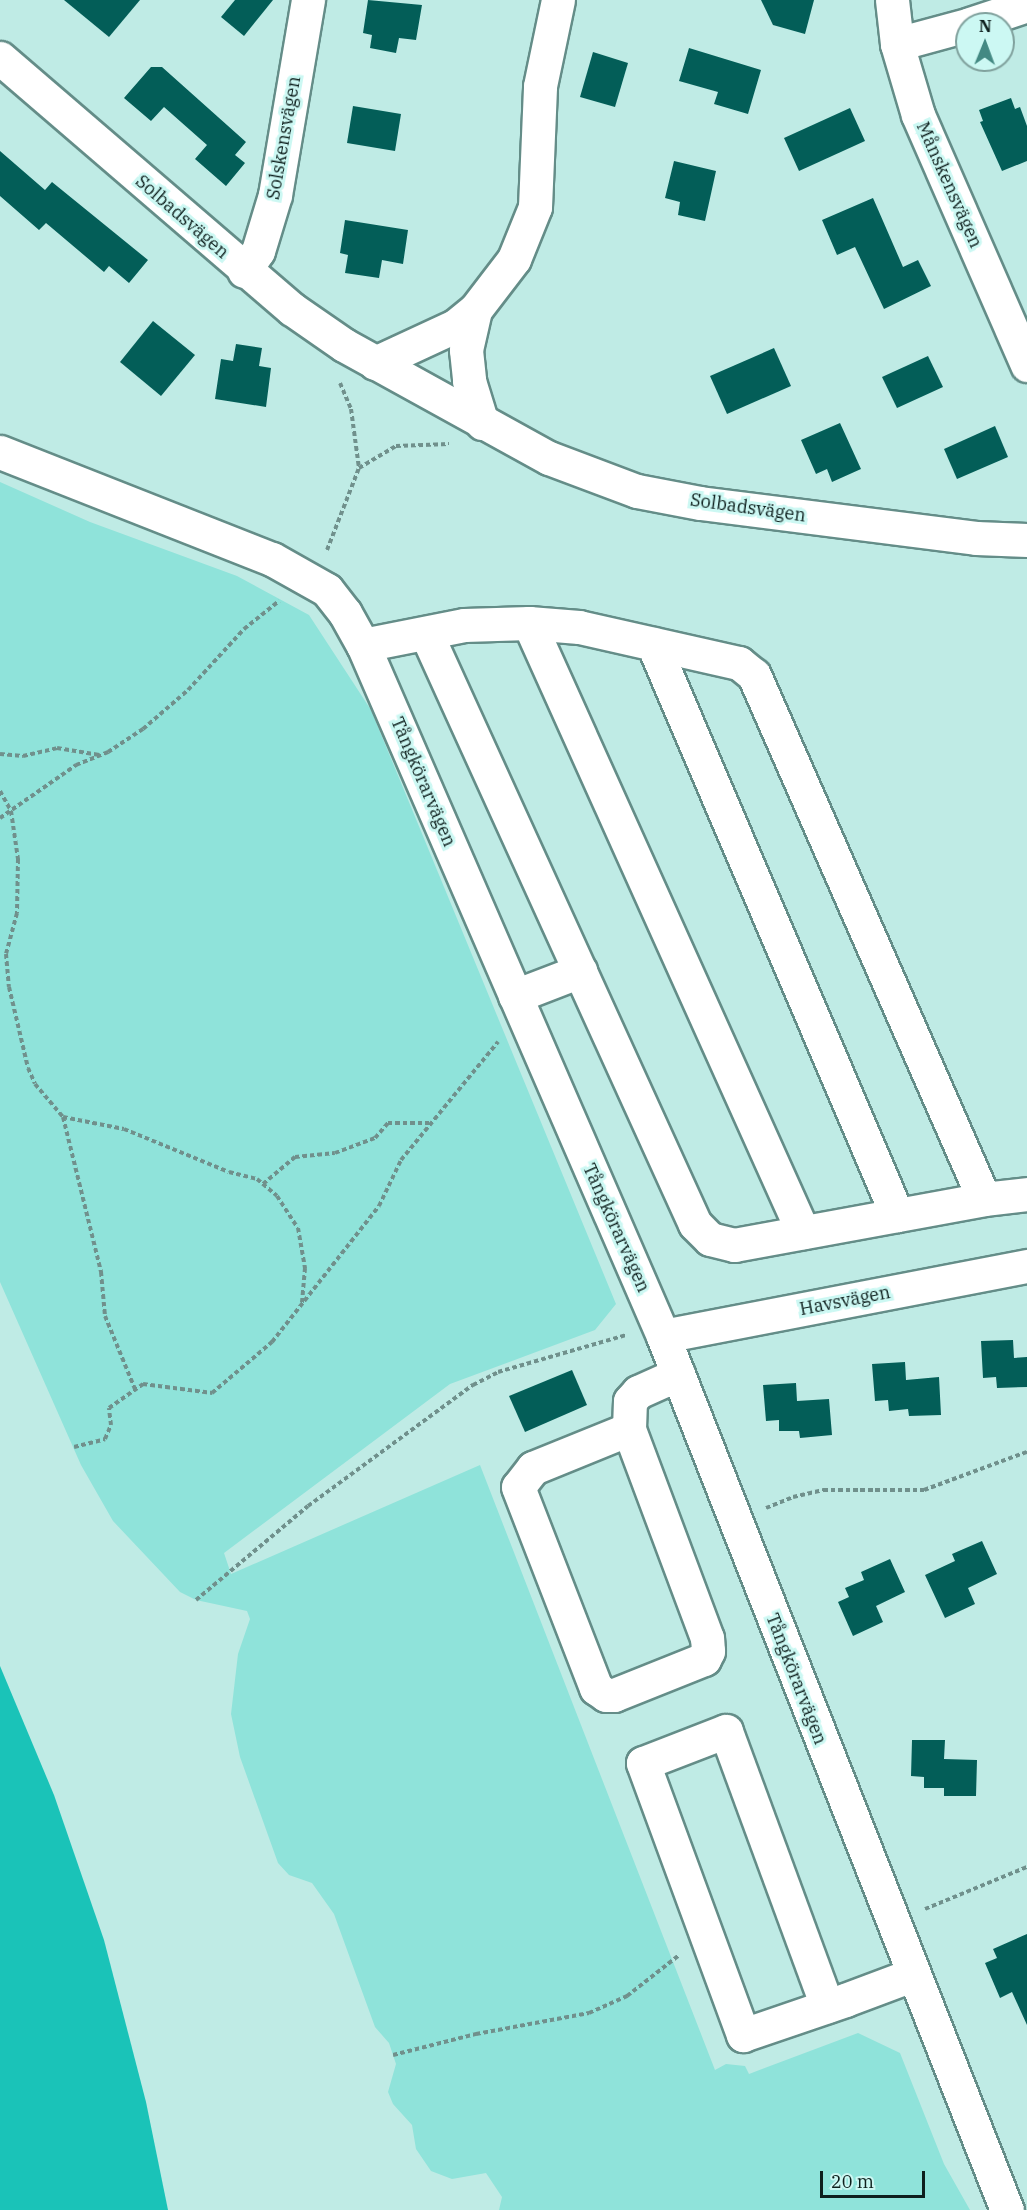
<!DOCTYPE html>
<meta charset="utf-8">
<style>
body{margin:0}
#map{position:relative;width:1027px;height:2210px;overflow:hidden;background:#bfebe5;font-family:"IBM Plex Serif",serif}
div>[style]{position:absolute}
.green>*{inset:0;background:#8fe3da}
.water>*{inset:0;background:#1ac3b8}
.building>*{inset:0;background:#035e58}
.path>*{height:4px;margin-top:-2px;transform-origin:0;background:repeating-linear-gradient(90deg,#70908c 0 4.5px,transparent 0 7.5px)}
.roads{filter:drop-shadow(2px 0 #648d88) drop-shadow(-2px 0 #648d88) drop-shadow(0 2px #648d88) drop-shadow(0 -2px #648d88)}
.minor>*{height:33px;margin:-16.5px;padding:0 16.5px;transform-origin:16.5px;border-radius:16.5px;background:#fff}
span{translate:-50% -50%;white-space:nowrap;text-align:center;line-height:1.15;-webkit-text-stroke:6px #ccf8f3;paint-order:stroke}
.street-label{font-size:18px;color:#0e1f1d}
.north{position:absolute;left:955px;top:12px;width:60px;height:60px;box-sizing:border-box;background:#ccf8f3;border:2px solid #80a19d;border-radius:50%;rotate:1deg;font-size:16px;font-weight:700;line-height:24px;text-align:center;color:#0e1f1d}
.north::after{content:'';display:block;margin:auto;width:21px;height:27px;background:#438983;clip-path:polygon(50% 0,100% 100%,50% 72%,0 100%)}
.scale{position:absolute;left:820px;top:2171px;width:105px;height:27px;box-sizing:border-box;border:3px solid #0e1f1d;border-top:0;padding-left:8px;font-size:18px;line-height:21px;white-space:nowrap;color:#0e1f1d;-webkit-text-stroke:4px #ccf8f3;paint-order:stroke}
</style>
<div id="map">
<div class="green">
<i style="clip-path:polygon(0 482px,90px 522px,237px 576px,309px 615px,371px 710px,616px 1304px,595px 1330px,450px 1384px,224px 1553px,231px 1574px,480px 1465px,715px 2070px,726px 2064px,745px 2066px,749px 2074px,858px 2033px,900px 2053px,944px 2164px,970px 2210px,499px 2210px,502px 2197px,486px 2173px,452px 2179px,431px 2171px,416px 2149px,412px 2125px,393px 2104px,388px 2092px,396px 2064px,389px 2043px,375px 2027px,334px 1914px,312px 1883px,289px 1875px,278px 1863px,240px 1757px,231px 1714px,238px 1654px,250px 1619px,247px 1611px,196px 1600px,180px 1592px,113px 1521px,81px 1465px,0 1282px)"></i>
</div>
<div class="water">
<i style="clip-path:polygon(0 1666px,54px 1795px,104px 1940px,146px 2102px,168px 2210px,0 2210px)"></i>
</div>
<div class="building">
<i style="clip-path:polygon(64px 0,140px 0,109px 37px)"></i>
<i style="clip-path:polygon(235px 0,273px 0,244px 36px,221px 17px)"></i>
<i style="clip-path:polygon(368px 0,422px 5px,416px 40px,399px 38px,396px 53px,370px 48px,372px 35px,363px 33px)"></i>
<i style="clip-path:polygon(761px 0,814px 0,805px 34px,773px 25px)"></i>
<i style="clip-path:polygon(689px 48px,761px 70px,748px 114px,714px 104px,718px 92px,679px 81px)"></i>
<i style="clip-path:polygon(593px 52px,628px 63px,615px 107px,580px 97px)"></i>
<i style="clip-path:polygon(151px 67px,162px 67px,246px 142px,235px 155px,245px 163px,226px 186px,195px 159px,207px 145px,164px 107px,151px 121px,124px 98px)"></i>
<i style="clip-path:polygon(1011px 98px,1015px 109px,1020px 107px,1027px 126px,1027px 161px,1002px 171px,980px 122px,983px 121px,979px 110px)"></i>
<i style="clip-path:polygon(353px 106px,401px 114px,395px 151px,347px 143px)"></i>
<i style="clip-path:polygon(850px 108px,865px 141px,799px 171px,784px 138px)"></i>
<i style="clip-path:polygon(0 151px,45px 190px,52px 182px,148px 260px,129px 283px,109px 266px,104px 272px,46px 223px,39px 230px,0 196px)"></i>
<i style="clip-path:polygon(674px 161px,716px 171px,705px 221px,678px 215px,680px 202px,665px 198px)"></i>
<i style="clip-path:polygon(873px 198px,903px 267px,918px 260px,931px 286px,884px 309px,855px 247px,837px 255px,822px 220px)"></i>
<i style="clip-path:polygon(345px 220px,408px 230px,403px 264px,382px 260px,379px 278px,345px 273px,348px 255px,340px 253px)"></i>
<i style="clip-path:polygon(153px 321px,195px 355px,161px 396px,120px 362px)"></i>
<i style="clip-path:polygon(236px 344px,262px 348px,259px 366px,271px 368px,266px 407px,215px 399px,221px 359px,233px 361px)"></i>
<i style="clip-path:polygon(774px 348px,791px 386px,727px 414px,710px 376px)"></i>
<i style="clip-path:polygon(928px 356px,943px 387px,897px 408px,882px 377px)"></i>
<i style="clip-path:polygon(840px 423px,861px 469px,832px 482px,827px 469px,816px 474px,801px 440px)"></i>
<i style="clip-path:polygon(995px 426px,1008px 457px,957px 479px,944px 449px)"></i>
<i style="clip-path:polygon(1013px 1340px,1014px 1358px,1027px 1357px,1027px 1387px,997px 1388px,996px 1377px,983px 1378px,981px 1341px)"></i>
<i style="clip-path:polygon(905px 1362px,906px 1380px,939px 1377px,941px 1415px,909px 1416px,908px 1409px,889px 1411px,888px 1400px,875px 1401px,872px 1364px)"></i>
<i style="clip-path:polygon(572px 1370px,587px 1405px,525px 1432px,509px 1396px)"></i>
<i style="clip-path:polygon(796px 1383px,797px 1401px,829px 1399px,832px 1435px,800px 1438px,799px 1431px,779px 1431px,779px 1420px,766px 1421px,763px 1385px)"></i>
<i style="clip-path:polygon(982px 1541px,997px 1574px,968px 1588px,975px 1604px,945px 1618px,925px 1575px,955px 1561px,952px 1554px)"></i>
<i style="clip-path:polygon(890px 1559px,905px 1592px,876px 1606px,883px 1622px,853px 1636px,838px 1602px,849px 1597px,845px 1588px,864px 1580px,861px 1572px)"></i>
<i style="clip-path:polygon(912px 1740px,945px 1740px,944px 1759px,977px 1760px,976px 1796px,944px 1796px,944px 1788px,924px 1788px,924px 1777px,911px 1776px)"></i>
<i style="clip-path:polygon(1027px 1934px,1027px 2025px,1012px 1992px,1000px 1998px,985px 1963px,997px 1958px,993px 1949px)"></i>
</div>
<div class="path">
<i style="left:340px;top:383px;width:28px;rotate:67deg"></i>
<i style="left:351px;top:409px;width:60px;rotate:82.3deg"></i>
<i style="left:327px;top:550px;width:88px;rotate:-68.7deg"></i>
<i style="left:359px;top:468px;width:43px;rotate:-30.7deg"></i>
<i style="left:396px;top:446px;width:53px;rotate:-2.2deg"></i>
<i style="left:0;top:754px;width:23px;rotate:5deg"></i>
<i style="left:23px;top:756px;width:35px;rotate:-13deg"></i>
<i style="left:57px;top:748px;width:43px;rotate:9.5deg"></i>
<i style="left:0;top:791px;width:23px;rotate:61deg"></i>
<i style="left:11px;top:811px;width:49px;rotate:81.7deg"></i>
<i style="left:18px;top:859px;width:54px;rotate:91.1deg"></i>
<i style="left:17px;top:913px;width:42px;rotate:105deg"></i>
<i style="left:6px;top:954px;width:33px;rotate:85deg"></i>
<i style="left:9px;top:987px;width:83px;rotate:76.8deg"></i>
<i style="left:28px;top:1068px;width:17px;rotate:66deg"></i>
<i style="left:35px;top:1084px;width:43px;rotate:49.7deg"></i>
<i style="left:63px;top:1117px;width:160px;rotate:76.2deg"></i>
<i style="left:101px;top:1272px;width:44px;rotate:84.8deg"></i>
<i style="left:105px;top:1316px;width:79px;rotate:67.7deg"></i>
<i style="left:0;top:818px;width:93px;rotate:-34.9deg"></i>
<i style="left:76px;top:765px;width:35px;rotate:-22deg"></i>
<i style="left:108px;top:752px;width:42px;rotate:-33.3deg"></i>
<i style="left:143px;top:729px;width:60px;rotate:-40.9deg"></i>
<i style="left:188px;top:690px;width:83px;rotate:-47.4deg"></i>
<i style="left:244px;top:629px;width:45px;rotate:-38.7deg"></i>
<i style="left:63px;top:1117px;width:62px;rotate:11.1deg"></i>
<i style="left:124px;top:1129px;width:113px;rotate:22.3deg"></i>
<i style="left:229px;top:1172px;width:29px;rotate:14deg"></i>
<i style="left:257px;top:1179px;width:26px;rotate:40deg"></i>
<i style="left:277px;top:1196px;width:38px;rotate:57deg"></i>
<i style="left:298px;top:1228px;width:41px;rotate:80.1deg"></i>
<i style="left:305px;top:1268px;width:35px;rotate:95deg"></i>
<i style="left:263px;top:1184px;width:42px;rotate:-40.2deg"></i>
<i style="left:295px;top:1157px;width:40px;rotate:-5.7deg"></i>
<i style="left:335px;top:1153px;width:43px;rotate:-20.6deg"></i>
<i style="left:375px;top:1138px;width:20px;rotate:-49deg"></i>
<i style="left:388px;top:1123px;width:41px"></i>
<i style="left:74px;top:1447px;width:32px;rotate:-14deg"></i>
<i style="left:105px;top:1439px;width:15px;rotate:-67deg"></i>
<i style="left:111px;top:1425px;width:17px;rotate:-97deg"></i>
<i style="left:109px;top:1408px;width:42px;rotate:-35.2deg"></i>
<i style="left:143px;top:1384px;width:70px;rotate:7.4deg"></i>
<i style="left:212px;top:1393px;width:79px;rotate:-40.4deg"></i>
<i style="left:272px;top:1342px;width:173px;rotate:-51.8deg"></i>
<i style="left:379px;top:1206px;width:51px;rotate:-64.4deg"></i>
<i style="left:401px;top:1160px;width:153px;rotate:-50.6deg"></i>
<i style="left:766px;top:1508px;width:29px;rotate:-22deg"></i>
<i style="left:793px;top:1497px;width:31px;rotate:-13deg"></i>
<i style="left:823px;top:1490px;width:101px"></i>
<i style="left:924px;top:1490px;width:110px;rotate:-20.3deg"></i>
<i style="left:196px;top:1600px;width:146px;rotate:-40deg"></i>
<i style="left:308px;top:1506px;width:205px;rotate:-36.3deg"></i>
<i style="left:473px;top:1385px;width:28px;rotate:-27deg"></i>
<i style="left:498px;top:1372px;width:133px;rotate:-16.1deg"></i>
<i style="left:925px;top:1909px;width:110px;rotate:-22.4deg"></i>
<i style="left:393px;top:2055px;width:86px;rotate:-14.2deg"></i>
<i style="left:476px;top:2034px;width:115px;rotate:-10.5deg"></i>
<i style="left:589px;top:2013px;width:42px;rotate:-24.1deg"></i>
<i style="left:627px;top:1996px;width:65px;rotate:-38.1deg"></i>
</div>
<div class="roads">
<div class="minor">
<i style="left:892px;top:0;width:44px;rotate:83.5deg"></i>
<i style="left:897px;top:44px;width:74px;rotate:73.5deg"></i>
<i style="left:918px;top:115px;width:273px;rotate:66.4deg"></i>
<i style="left:970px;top:24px;width:60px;rotate:-18.4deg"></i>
<i style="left:897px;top:44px;width:73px;rotate:-15.2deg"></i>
<i style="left:0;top:58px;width:385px;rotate:40.7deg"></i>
<i style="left:292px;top:309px;width:63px;rotate:34.7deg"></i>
<i style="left:344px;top:345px;width:234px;rotate:28.9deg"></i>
<i style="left:549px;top:458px;width:94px;rotate:20.6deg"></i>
<i style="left:637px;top:491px;width:64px;rotate:10.8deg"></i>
<i style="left:700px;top:503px;width:278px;rotate:7.2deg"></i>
<i style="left:976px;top:538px;width:51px;rotate:2.2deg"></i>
<i style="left:244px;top:271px;width:24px;rotate:-55deg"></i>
<i style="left:258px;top:251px;width:59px;rotate:-73.1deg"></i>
<i style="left:275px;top:195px;width:198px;rotate:-80.4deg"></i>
<i style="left:475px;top:310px;width:41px;rotate:102.7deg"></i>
<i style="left:466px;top:350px;width:31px;rotate:84deg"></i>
<i style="left:469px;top:381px;width:44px;rotate:72.8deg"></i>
<i style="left:375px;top:363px;width:88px;rotate:-24.8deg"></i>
<i style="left:455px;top:326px;width:26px;rotate:-39deg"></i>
<i style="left:475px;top:310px;width:64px;rotate:-52.6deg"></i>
<i style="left:514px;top:259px;width:56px;rotate:-68deg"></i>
<i style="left:535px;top:207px;width:121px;rotate:-87.6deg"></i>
<i style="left:540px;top:86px;width:88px;rotate:-78.2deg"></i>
<i style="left:0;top:452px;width:292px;rotate:21.5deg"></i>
<i style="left:272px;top:559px;width:63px;rotate:29.4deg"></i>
<i style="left:327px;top:590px;width:29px;rotate:52deg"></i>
<i style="left:345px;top:613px;width:37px;rotate:61deg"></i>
<i style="left:363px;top:645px;width:753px;rotate:66.53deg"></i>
<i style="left:663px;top:1336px;width:939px;rotate:68.52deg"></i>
<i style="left:529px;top:623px;width:668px;rotate:65.78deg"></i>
<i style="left:426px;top:633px;width:649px;rotate:65.53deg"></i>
<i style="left:695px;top:1224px;width:21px;rotate:45deg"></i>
<i style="left:710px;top:1239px;width:25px;rotate:14deg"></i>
<i style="left:734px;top:1245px;width:254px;rotate:-10.4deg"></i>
<i style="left:984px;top:1199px;width:43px;rotate:-6.6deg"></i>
<i style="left:653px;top:644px;width:621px;rotate:66.86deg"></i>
<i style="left:363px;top:645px;width:103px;rotate:-11.2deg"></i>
<i style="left:464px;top:625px;width:65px;rotate:-1.8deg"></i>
<i style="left:529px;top:623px;width:50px;rotate:4.6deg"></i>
<i style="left:579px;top:627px;width:164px;rotate:12.7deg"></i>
<i style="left:739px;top:663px;width:19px;rotate:39deg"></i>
<i style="left:754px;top:675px;width:572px;rotate:66.3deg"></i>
<i style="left:515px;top:996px;width:70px;rotate:-21deg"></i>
<i style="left:663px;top:1336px;width:371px;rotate:-10.9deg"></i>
<i style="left:629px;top:1429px;width:104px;rotate:157.9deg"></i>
<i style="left:533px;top:1468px;width:24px;rotate:128deg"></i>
<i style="left:518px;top:1487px;width:216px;rotate:68.8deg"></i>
<i style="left:596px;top:1688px;width:12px;rotate:35deg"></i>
<i style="left:606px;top:1695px;width:8px"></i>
<i style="left:614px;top:1695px;width:97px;rotate:-21.8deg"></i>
<i style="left:704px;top:1659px;width:9px;rotate:-63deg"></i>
<i style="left:708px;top:1651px;width:13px;rotate:-94deg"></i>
<i style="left:707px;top:1638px;width:223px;rotate:-110.5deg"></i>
<i style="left:629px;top:1429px;width:28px;rotate:-88deg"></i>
<i style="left:630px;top:1401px;width:12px;rotate:-48deg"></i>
<i style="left:638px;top:1392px;width:44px;rotate:-24.2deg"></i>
<i style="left:827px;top:2006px;width:293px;rotate:-110.2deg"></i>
<i style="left:726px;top:1731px;width:89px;rotate:158.9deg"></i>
<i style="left:643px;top:1763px;width:290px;rotate:69.8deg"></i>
<i style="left:743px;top:2035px;width:108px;rotate:-18.9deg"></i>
<i style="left:845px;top:2000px;width:72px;rotate:-20.5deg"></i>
</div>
</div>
<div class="street-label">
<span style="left:284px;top:138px;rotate:-80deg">Solskensvägen</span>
<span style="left:949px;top:185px;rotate:66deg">Månskensvägen</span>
<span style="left:182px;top:217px;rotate:41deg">Solbadsvägen</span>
<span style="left:748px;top:508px;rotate:8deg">Solbadsvägen</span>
<span style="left:423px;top:782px;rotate:67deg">Tångkörarvägen</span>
<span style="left:616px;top:1228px;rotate:66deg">Tångkörarvägen</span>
<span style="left:845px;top:1301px;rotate:-11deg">Havsvägen</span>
<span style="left:796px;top:1679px;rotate:69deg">Tångkörarvägen</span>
</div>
<div class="north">N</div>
<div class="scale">20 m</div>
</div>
